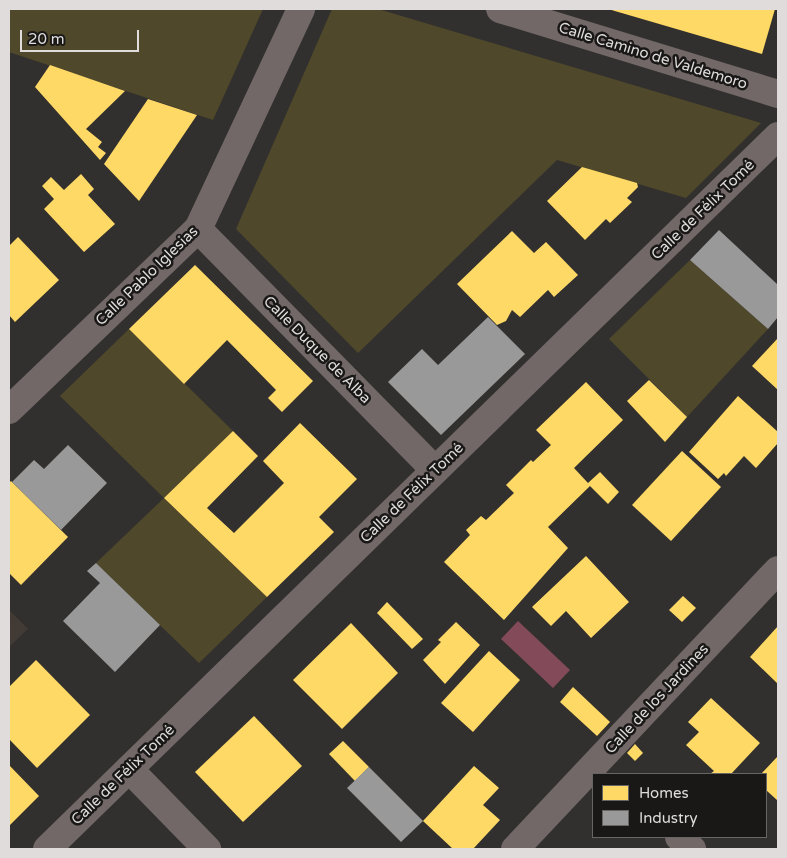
<!DOCTYPE html>
<meta charset="utf-8">
<style>
body{margin:0}
#map{position:relative;width:787px;height:858px;overflow:hidden;background:#32302e;font-family:"Varela Round",sans-serif}
div>[style]{position:absolute}
.built>*{inset:0;background:#423a35}
.green>*{inset:0;background:#4f482a}
.water>*{inset:0;background:#834b5a}
.homes>*{inset:0;background:#ffd966}
.industry>*{inset:0;background:#999}
.minor>*{height:28px;margin:-14px;padding:0 14px;transform-origin:14px;border-radius:14px;background:#716867}
span{translate:-50% -50%;white-space:nowrap;text-align:center;line-height:1.15;-webkit-text-stroke:5px #191817;paint-order:stroke}
.street-label{font-size:15px;color:#dfdcdb}
.frame{position:absolute;inset:0;border:10px solid #dfdcdb;pointer-events:none}
.legend{position:absolute;left:592px;top:773px;width:175px;height:65px;box-sizing:border-box;background:#191817;border:1px solid #686665;margin:0;padding:6px 9px;list-style:none;font-size:15px;color:#dfdcdb}
.legend li{display:flex;align-items:center;gap:10px;height:25px}
.legend b{width:25px;border:1px solid #686665}
.scale{position:absolute;left:20px;top:30px;width:119px;height:22px;box-sizing:border-box;border:2px solid #dfdcdb;border-top:0;padding-left:6px;font-size:15px;line-height:18px;white-space:nowrap;color:#dfdcdb;-webkit-text-stroke:4px #191817;paint-order:stroke}
</style>
<div id="map">
<div class="built">
<i style="clip-path:polygon(9px 610px,28px 629px,9px 647px)"></i>
</div>
<div class="green">
<i style="clip-path:polygon(9px 9px,263px 9px,213px 120px,9px 52px)"></i>
<i style="clip-path:polygon(332px 9px,378px 9px,761px 123px,686px 198px,557px 160px,358px 353px,236px 229px)"></i>
<i style="clip-path:polygon(690px 260px,768px 329px,687px 417px,609px 339px)"></i>
<i style="clip-path:polygon(129px 329px,233px 431px,164px 498px,267px 597px,199px 663px,96px 563px,164px 498px,60px 396px)"></i>
</div>
<div class="water">
<i style="clip-path:polygon(518px 621px,570px 670px,553px 688px,501px 639px)"></i>
</div>
<div class="homes">
<i style="clip-path:polygon(608px 9px,775px 9px,762px 54px)"></i>
<i style="clip-path:polygon(50px 65px,125px 91px,86px 129px,102px 142px,98px 147px,106px 153px,100px 160px,35px 87px)"></i>
<i style="clip-path:polygon(148px 99px,197px 115px,139px 201px,104px 164px)"></i>
<i style="clip-path:polygon(582px 167px,637px 183px,638px 187px,627px 198px,632px 202px,610px 223px,606px 219px,585px 240px,547px 201px)"></i>
<i style="clip-path:polygon(81px 174px,94px 189px,88px 195px,115px 224px,84px 252px,44px 209px,54px 199px,42px 186px,51px 177px,64px 190px)"></i>
<i style="clip-path:polygon(512px 231px,534px 253px,546px 242px,578px 275px,554px 297px,548px 290px,520px 317px,512px 310px,506px 321px,497px 325px,457px 284px)"></i>
<i style="clip-path:polygon(18px 237px,59px 280px,15px 322px,9px 315px,9px 246px)"></i>
<i style="clip-path:polygon(195px 265px,313px 381px,282px 412px,268px 398px,276px 390px,227px 340px,184px 384px,129px 329px)"></i>
<i style="clip-path:polygon(778px 338px,778px 390px,752px 366px)"></i>
<i style="clip-path:polygon(649px 380px,687px 417px,665px 442px,627px 401px)"></i>
<i style="clip-path:polygon(586px 382px,623px 420px,574px 468px,588px 483px,600px 472px,619px 492px,608px 504px,590px 486px,548px 527px,568px 548px,504px 620px,444px 562px,470px 535px,466px 530px,481px 516px,486px 520px,514px 493px,506px 485px,531px 460px,533px 462px,551px 445px,536px 430px)"></i>
<i style="clip-path:polygon(738px 396px,778px 432px,778px 443px,756px 468px,744px 456px,726px 476px,724px 473px,718px 479px,689px 452px)"></i>
<i style="clip-path:polygon(300px 423px,357px 479px,319px 517px,334px 532px,267px 597px,164px 498px,233px 431px,258px 456px,207px 508px,234px 533px,284px 483px,263px 461px)"></i>
<i style="clip-path:polygon(682px 451px,721px 487px,671px 541px,632px 505px)"></i>
<i style="clip-path:polygon(11px 481px,68px 537px,21px 585px,9px 573px,9px 483px)"></i>
<i style="clip-path:polygon(586px 556px,629px 602px,591px 638px,566px 611px,551px 626px,532px 607px)"></i>
<i style="clip-path:polygon(683px 596px,696px 608px,682px 622px,669px 610px)"></i>
<i style="clip-path:polygon(387px 602px,423px 639px,412px 649px,377px 613px)"></i>
<i style="clip-path:polygon(456px 622px,480px 645px,445px 684px,423px 660px,441px 642px,438px 640px)"></i>
<i style="clip-path:polygon(351px 623px,398px 673px,342px 729px,293px 680px)"></i>
<i style="clip-path:polygon(778px 626px,778px 684px,750px 657px)"></i>
<i style="clip-path:polygon(489px 651px,520px 680px,473px 732px,441px 703px)"></i>
<i style="clip-path:polygon(36px 660px,90px 715px,37px 768px,9px 739px,9px 687px)"></i>
<i style="clip-path:polygon(573px 687px,610px 722px,597px 736px,560px 702px)"></i>
<i style="clip-path:polygon(711px 698px,760px 743px,731px 774px,710px 774px,714px 771px,686px 745px,699px 732px,688px 722px)"></i>
<i style="clip-path:polygon(254px 716px,302px 766px,243px 822px,195px 772px)"></i>
<i style="clip-path:polygon(343px 741px,369px 767px,355px 781px,329px 754px)"></i>
<i style="clip-path:polygon(635px 744px,643px 753px,635px 761px,627px 753px)"></i>
<i style="clip-path:polygon(778px 756px,778px 801px,766px 790px,766px 774px,761px 774px)"></i>
<i style="clip-path:polygon(9px 765px,39px 796px,9px 826px)"></i>
<i style="clip-path:polygon(474px 766px,499px 788px,483px 805px,500px 820px,473px 849px,453px 849px,423px 821px)"></i>
</div>
<div class="industry">
<i style="clip-path:polygon(719px 230px,778px 285px,778px 317px,768px 329px,690px 260px)"></i>
<i style="clip-path:polygon(488px 317px,525px 354px,441px 435px,388px 382px,422px 349px,438px 365px)"></i>
<i style="clip-path:polygon(68px 445px,107px 483px,61px 530px,12px 482px,34px 460px,44px 469px)"></i>
<i style="clip-path:polygon(96px 563px,160px 625px,115px 672px,63px 621px,100px 583px,87px 571px)"></i>
<i style="clip-path:polygon(369px 767px,423px 821px,401px 842px,347px 788px)"></i>
</div>
<div class="minor">
<i style="left:500px;top:9px;width:291px;rotate:17deg"></i>
<i style="left:198px;top:229px;width:338px;rotate:45.5deg"></i>
<i style="left:9px;top:410px;width:262px;rotate:-43.8deg"></i>
<i style="left:198px;top:229px;width:243px;rotate:-64.9deg"></i>
<i style="left:129px;top:769px;width:112px;rotate:45.7deg"></i>
<i style="left:679px;top:837px;width:18px;rotate:43deg"></i>
<i style="left:47px;top:849px;width:1021px;rotate:-44.29deg"></i>
<i style="left:515px;top:849px;width:383px;rotate:-46.7deg"></i>
</div>
<div class="street-label">
<span style="left:653px;top:56px;rotate:17deg">Calle Camino de Valdemoro</span>
<span style="left:703px;top:210px;rotate:-44deg">Calle de Félix Tomé</span>
<span style="left:147px;top:276px;rotate:-44deg">Calle Pablo Iglesias</span>
<span style="left:317px;top:350px;rotate:45deg">Calle Duque de Alba</span>
<span style="left:412px;top:493px;rotate:-44deg">Calle de Félix Tomé</span>
<span style="left:657px;top:699px;rotate:-47deg">Calle de los Jardines</span>
<span style="left:123px;top:775px;rotate:-44deg">Calle de Félix Tomé</span>
</div>
<div class="frame"></div>
<ul class="legend">
<li><b style="height:14px;background:#ffd966"></b>Homes</li>
<li><b style="height:14px;background:#999"></b>Industry</li>
</ul>
<div class="scale">20 m</div>
</div>
